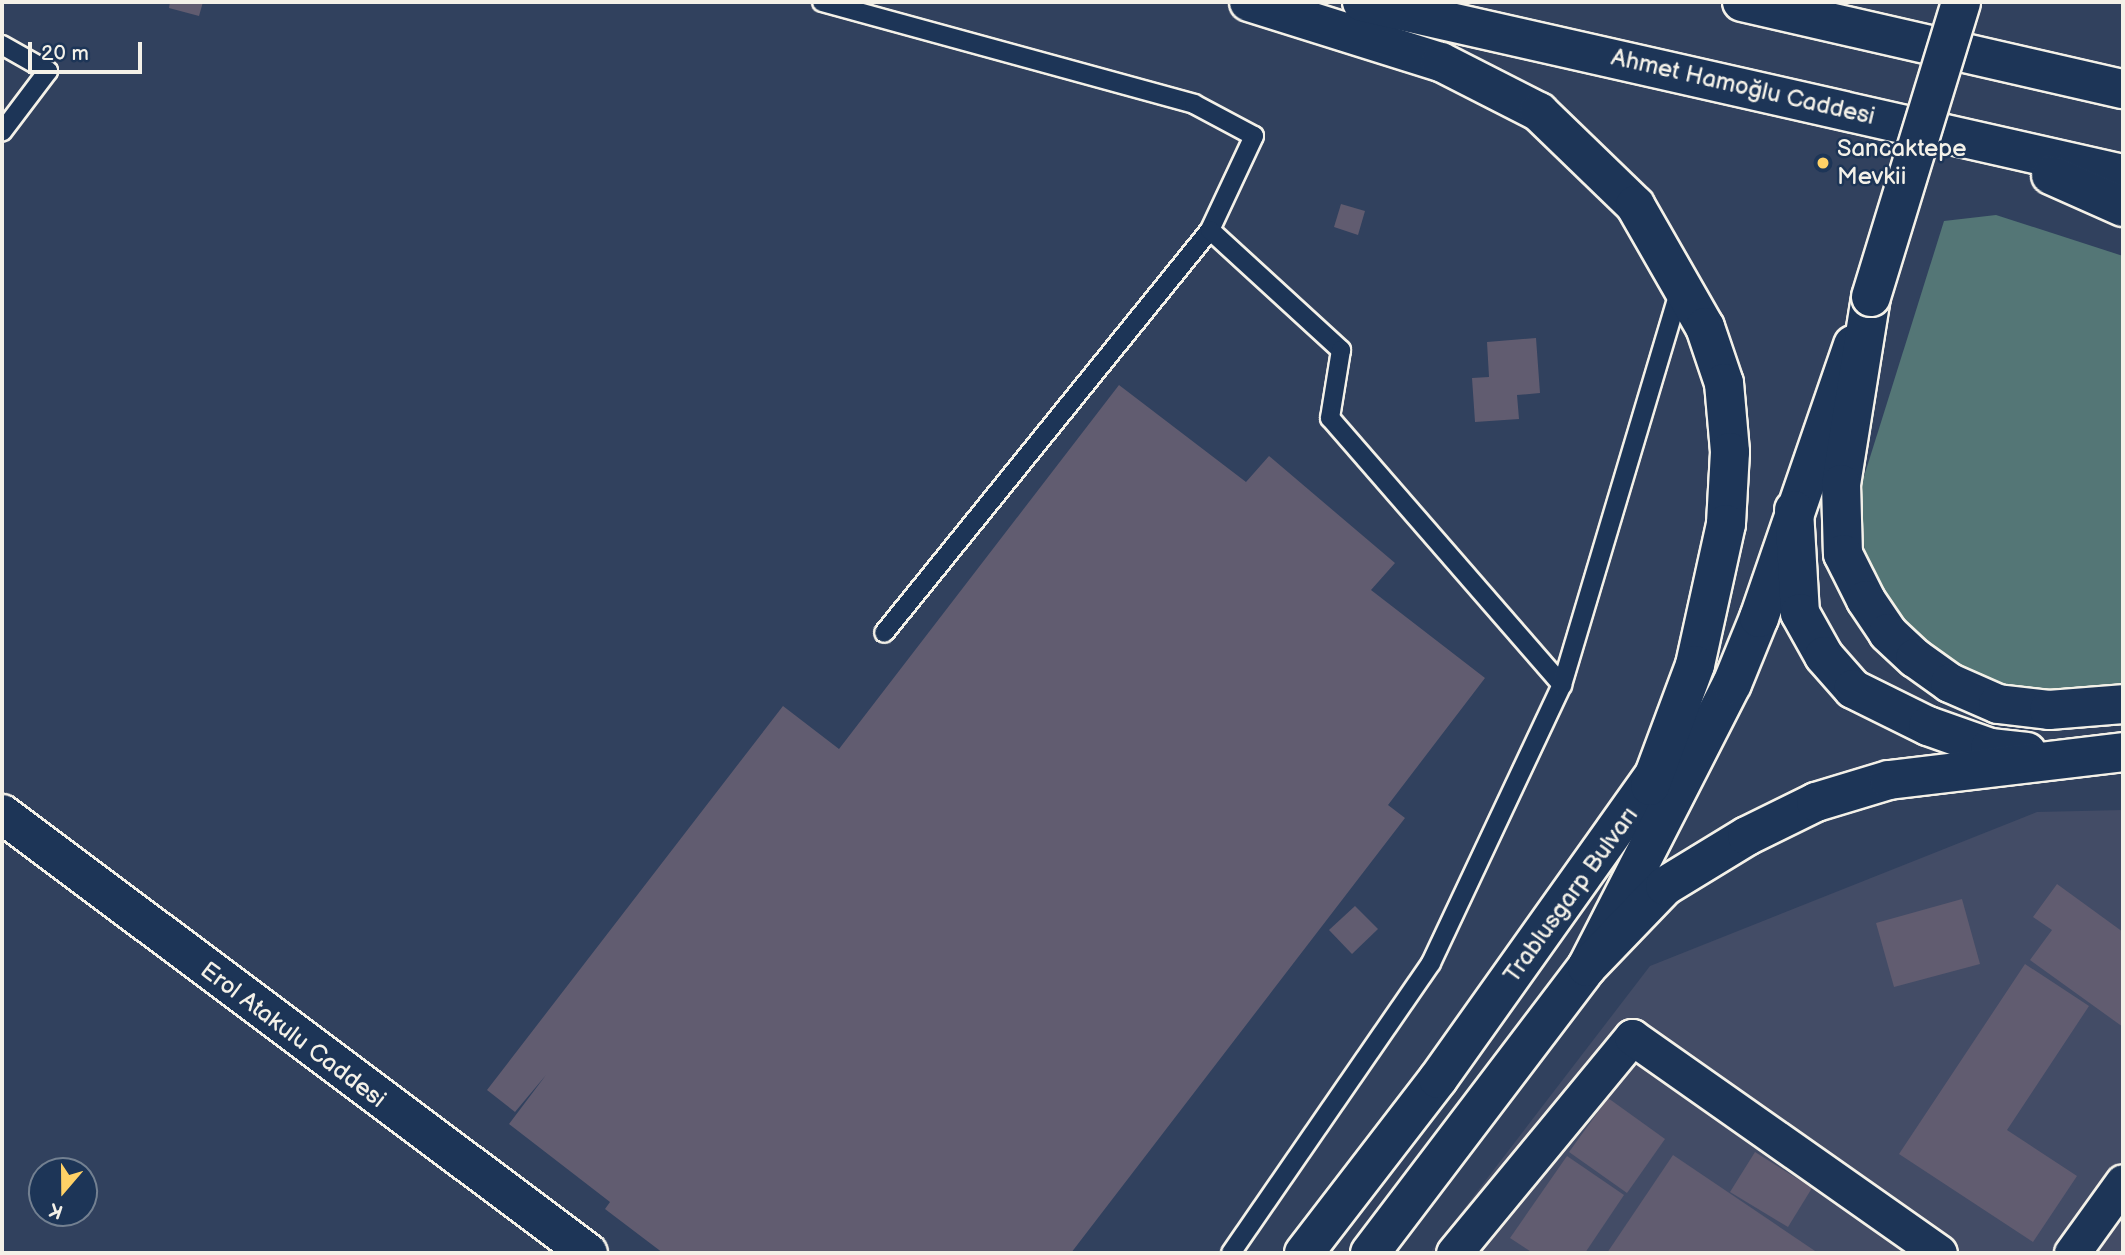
<!DOCTYPE html>
<meta charset="utf-8">
<style>
body{margin:0}
#map{position:relative;width:2125px;height:1255px;overflow:hidden;background:#31415e;font-family:"Balsamiq Sans",sans-serif}
div>[style]{position:absolute}
.built>*{inset:0;background:#434c66}
.green>*{inset:0;background:#547676}
.building>*{inset:0;background:#615c70}
.roads{filter:drop-shadow(2px 0 #f4f1e8) drop-shadow(-2px 0 #f4f1e8) drop-shadow(0 2px #f4f1e8) drop-shadow(0 -2px #f4f1e8)}
.service>*{height:18px;margin:-9px;padding:0 9px;transform-origin:9px;border-radius:9px;background:#1d3557}
.minor>*{height:35px;margin:-17.5px;padding:0 17.5px;transform-origin:17.5px;border-radius:17.5px;background:#1d3557}
.secondary>*{height:38px;margin:-19px;padding:0 19px;transform-origin:19px;border-radius:19px;background:#1d3557}
.trunk>*{height:38px;margin:-19px;padding:0 19px;transform-origin:19px;border-radius:19px;background:#1d3557}
.bridges{filter:drop-shadow(2px 0 #f4f1e8) drop-shadow(-2px 0 #f4f1e8) drop-shadow(0 2px #f4f1e8) drop-shadow(0 -2px #f4f1e8)}
.secondary-bridge>*{height:38px;margin:-19px;padding:0 19px;transform-origin:19px;border-radius:19px;background:#1d3557}
.dots>*{width:19px;height:19px;translate:-50% -50%;box-sizing:border-box;border:4px solid #1d3557;border-radius:50%}
span{translate:-50% -50%;white-space:nowrap;text-align:center;line-height:1.15;-webkit-text-stroke:5px #1d3557;paint-order:stroke}
.street-label{font-size:24px;color:#f4f1e8}
.poi-label{font-size:24px;color:#f4f1e8}
.left{translate:0 -50%;text-align:left}
.frame{position:absolute;inset:0;border:4px solid #f4f1e8;pointer-events:none}
.north{position:absolute;left:28px;top:1157px;width:70px;height:70px;box-sizing:border-box;background:#1d3557;border:2px solid #738091;border-radius:50%;rotate:200deg;font-size:19px;font-weight:700;line-height:28px;text-align:center;color:#f4f1e8}
.north::after{content:'';display:block;margin:auto;width:24px;height:32px;background:#ffd166;clip-path:polygon(50% 0,100% 100%,50% 72%,0 100%)}
.scale{position:absolute;left:28px;top:42px;width:114px;height:32px;box-sizing:border-box;border:4px solid #f4f1e8;border-top:0;padding-left:9px;font-size:21px;line-height:24px;white-space:nowrap;color:#f4f1e8;-webkit-text-stroke:5px #1d3557;paint-order:stroke}
</style>
<div id="map">
<div class="built">
<i style="clip-path:polygon(2123px 810px,2123px 1253px,1430px 1253px,1650px 966px,2037px 812px)"></i>
</div>
<div class="green">
<i style="clip-path:polygon(1996px 215px,2123px 256px,2123px 693px,2097px 700px,1976px 688px,1895px 623px,1865px 561px,1861px 486px,1944px 221px)"></i>
</div>
<div class="building">
<i style="clip-path:polygon(170px 2px,203px 2px,199px 16px,169px 8px)"></i>
<i style="clip-path:polygon(1341px 204px,1365px 211px,1358px 235px,1334px 227px)"></i>
<i style="clip-path:polygon(1536px 338px,1540px 393px,1517px 395px,1519px 419px,1475px 422px,1472px 378px,1489px 377px,1487px 342px)"></i>
<i style="clip-path:polygon(1119px 385px,1246px 482px,1269px 456px,1395px 563px,1371px 590px,1485px 678px,1388px 805px,1405px 818px,1071px 1253px,663px 1253px,605px 1209px,610px 1202px,509px 1124px,546px 1075px,515px 1112px,487px 1090px,783px 706px,839px 749px)"></i>
<i style="clip-path:polygon(2057px 884px,2123px 932px,2123px 1027px,2030px 960px,2052px 930px,2033px 917px)"></i>
<i style="clip-path:polygon(1962px 899px,1980px 964px,1894px 987px,1876px 923px)"></i>
<i style="clip-path:polygon(1355px 906px,1378px 929px,1352px 954px,1329px 930px)"></i>
<i style="clip-path:polygon(2025px 964px,2089px 1006px,2007px 1130px,2077px 1176px,2033px 1242px,1899px 1154px)"></i>
<i style="clip-path:polygon(1608px 1098px,1665px 1139px,1627px 1193px,1569px 1152px)"></i>
<i style="clip-path:polygon(1755px 1152px,1812px 1188px,1788px 1227px,1730px 1192px)"></i>
<i style="clip-path:polygon(1673px 1155px,1818px 1253px,1607px 1253px)"></i>
<i style="clip-path:polygon(1567px 1156px,1624px 1195px,1585px 1253px,1533px 1253px,1510px 1238px)"></i>
</div>
<div class="roads">
<div class="service">
<i style="left:822px;top:2px;width:386px;rotate:15.3deg"></i>
<i style="left:1194px;top:104px;width:68px;rotate:28.1deg"></i>
<i style="left:1254px;top:136px;width:104px;rotate:115.1deg"></i>
<i style="left:1210px;top:230px;width:518px;rotate:128.97deg"></i>
<i style="left:2px;top:45px;width:53px;rotate:29.5deg"></i>
<i style="left:48px;top:71px;width:76px;rotate:127deg"></i>
<i style="left:1210px;top:230px;width:178px;rotate:42.5deg"></i>
<i style="left:1341px;top:350px;width:69px;rotate:99.2deg"></i>
<i style="left:1330px;top:418px;width:354px;rotate:49deg"></i>
<i style="left:1231px;top:1253px;width:352px;rotate:-55.4deg"></i>
<i style="left:1431px;top:963px;width:307px;rotate:-64.8deg"></i>
<i style="left:1562px;top:685px;width:413px;rotate:-73.4deg"></i>
</div>
<div class="minor">
<i style="left:1454px;top:1253px;width:280px;rotate:-50.5deg"></i>
<i style="left:1632px;top:1037px;width:375px;rotate:35.1deg"></i>
<i style="left:2072px;top:1253px;width:87px;rotate:-54.3deg"></i>
</div>
<div class="secondary">
<i style="left:2px;top:814px;width:732px;rotate:36.84deg"></i>
<i style="left:1304px;top:1253px;width:220px;rotate:-52.4deg"></i>
<i style="left:1438px;top:1079px;width:395px;rotate:-54.6deg"></i>
<i style="left:1370px;top:1253px;width:359px;rotate:-52.8deg"></i>
<i style="left:1587px;top:967px;width:318px;rotate:-62.9deg"></i>
<i style="left:1732px;top:684px;width:71px;rotate:-67.8deg"></i>
<i style="left:1759px;top:618px;width:289px;rotate:-71deg"></i>
</div>
<div class="trunk">
<i style="left:1249px;top:2px;width:201px;rotate:17.4deg"></i>
<i style="left:1441px;top:62px;width:110px;rotate:27deg"></i>
<i style="left:1539px;top:112px;width:134px;rotate:44.1deg"></i>
<i style="left:1635px;top:205px;width:141px;rotate:60.2deg"></i>
<i style="left:1705px;top:327px;width:59px;rotate:71.3deg"></i>
<i style="left:1724px;top:383px;width:69px;rotate:85deg"></i>
<i style="left:1730px;top:452px;width:72px;rotate:93.2deg"></i>
<i style="left:1726px;top:524px;width:144px;rotate:102.4deg"></i>
<i style="left:1695px;top:665px;width:129px;rotate:110.4deg"></i>
<i style="left:1362px;top:2px;width:780px;rotate:12.74deg"></i>
<i style="left:1742px;top:2px;width:391px;rotate:12.9deg"></i>
<i style="left:2051px;top:175px;width:79px;rotate:24deg"></i>
<i style="left:1871px;top:297px;width:189px;rotate:99.1deg"></i>
<i style="left:1841px;top:484px;width:70px;rotate:88.4deg"></i>
<i style="left:1843px;top:554px;width:51px;rotate:63.4deg"></i>
<i style="left:1866px;top:600px;width:40px;rotate:56deg"></i>
<i style="left:1888px;top:633px;width:37px;rotate:43deg"></i>
<i style="left:1915px;top:658px;width:43px;rotate:35.5deg"></i>
<i style="left:1950px;top:683px;width:52px;rotate:23.6deg"></i>
<i style="left:1998px;top:704px;width:51px;rotate:6.7deg"></i>
<i style="left:2049px;top:710px;width:74px;rotate:-4.6deg"></i>
<i style="left:1794px;top:510px;width:103px;rotate:86.7deg"></i>
<i style="left:1800px;top:613px;width:49px;rotate:60.8deg"></i>
<i style="left:1824px;top:656px;width:44px;rotate:48.7deg"></i>
<i style="left:1853px;top:689px;width:84px;rotate:26.3deg"></i>
<i style="left:1928px;top:726px;width:66px;rotate:19.5deg"></i>
<i style="left:1990px;top:748px;width:37px;rotate:6deg"></i>
<i style="left:1587px;top:967px;width:112px;rotate:-46.1deg"></i>
<i style="left:1665px;top:886px;width:96px;rotate:-31.4deg"></i>
<i style="left:1747px;top:836px;width:77px;rotate:-26.2deg"></i>
<i style="left:1816px;top:802px;width:76px;rotate:-16.8deg"></i>
<i style="left:1889px;top:780px;width:236px;rotate:-6.8deg"></i>
</div>
</div>
<div class="bridges">
<div class="secondary-bridge">
<i style="left:1871px;top:297px;width:308px;rotate:-73deg"></i>
</div>
</div>
<div class="dots">
<i style="left:1823px;top:163px;background:#ffd166"></i>
</div>
<div class="street-label">
<span style="left:1743px;top:87px;rotate:13deg">Ahmet Hamoğlu Caddesi</span>
<span style="left:1571px;top:895px;rotate:-54deg">Trablusgarp Bulvarı</span>
<span style="left:293px;top:1035px;rotate:37deg">Erol Atakulu Caddesi</span>
</div>
<div class="poi-label">
<span class="left" style="left:1837px;top:163px">Sancaktepe<br>Mevkii</span>
</div>
<div class="frame"></div>
<div class="north">K</div>
<div class="scale">20 m</div>
</div>
